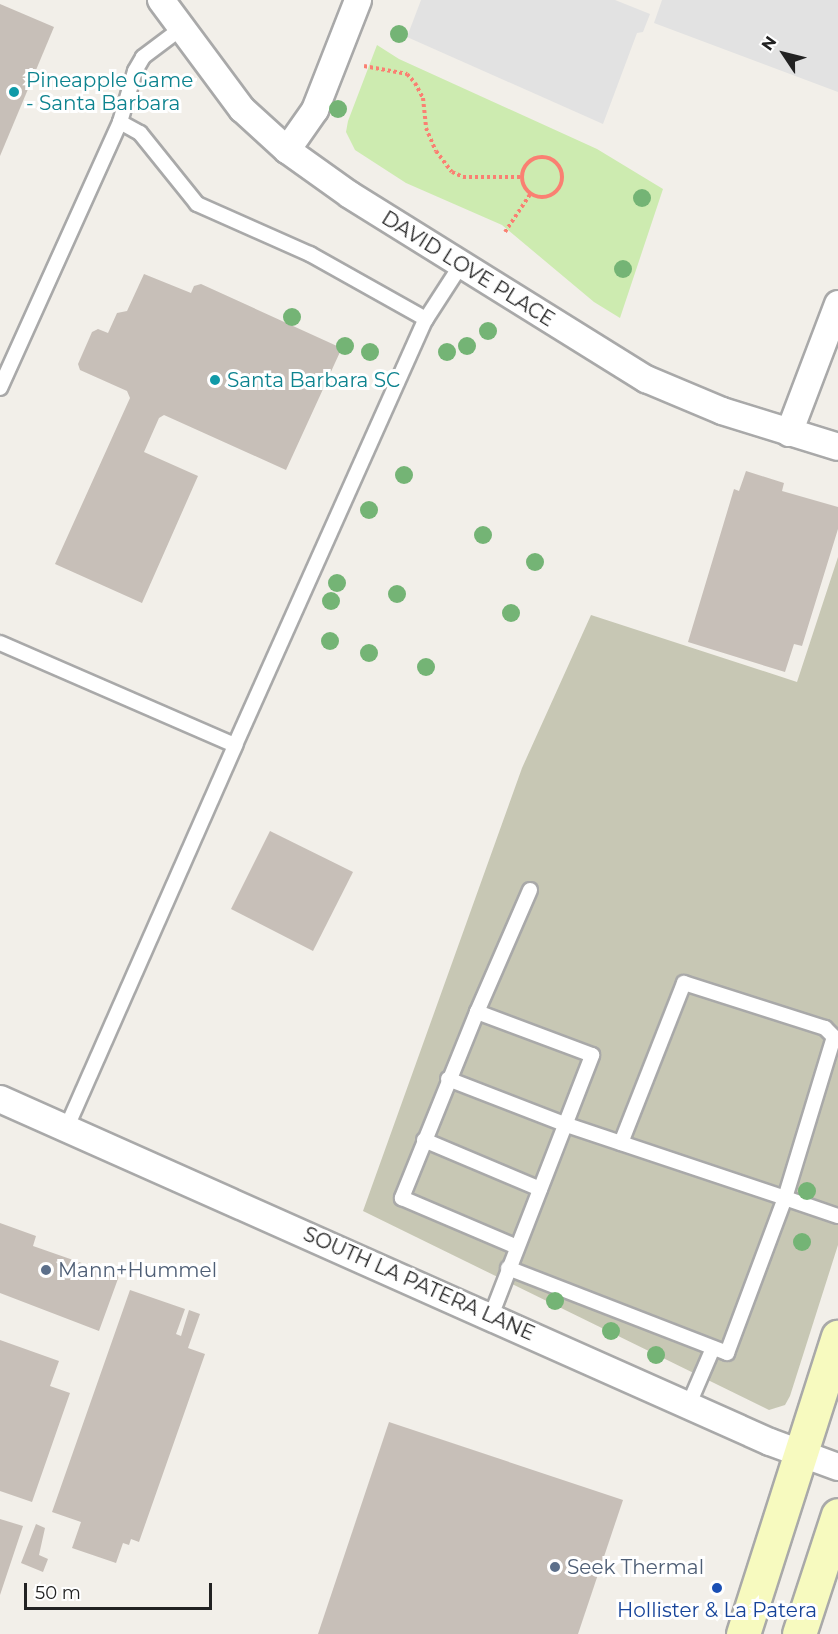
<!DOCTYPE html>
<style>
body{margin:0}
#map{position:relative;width:838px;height:1634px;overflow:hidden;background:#f2efe9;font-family:Montserrat,sans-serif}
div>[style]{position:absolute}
.construction>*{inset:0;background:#c7c7b4}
.grass>*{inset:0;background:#cdebb0}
.parking>*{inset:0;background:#e2e2e2}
.building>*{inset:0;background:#c7bfb8}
.path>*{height:4px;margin-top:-2px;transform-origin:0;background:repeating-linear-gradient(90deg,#fa8072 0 3px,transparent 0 6px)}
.path>.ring{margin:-2px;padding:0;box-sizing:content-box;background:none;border:4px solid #fa8072;border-radius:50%}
.roads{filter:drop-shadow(2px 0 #a9a9a9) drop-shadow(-2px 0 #a9a9a9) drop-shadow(0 2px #a9a9a9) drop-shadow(0 -2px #a9a9a9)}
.lane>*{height:14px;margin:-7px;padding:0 7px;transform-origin:7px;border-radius:7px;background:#fff}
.street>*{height:26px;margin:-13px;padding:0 13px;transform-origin:13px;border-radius:13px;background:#fff}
.secondary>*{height:33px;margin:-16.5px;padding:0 16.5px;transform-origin:16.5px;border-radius:16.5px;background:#f7fabf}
.trees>*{width:18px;height:18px;margin:-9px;border-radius:50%;background:#74b475}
.dots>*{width:16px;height:16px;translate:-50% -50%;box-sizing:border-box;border:3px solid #fff;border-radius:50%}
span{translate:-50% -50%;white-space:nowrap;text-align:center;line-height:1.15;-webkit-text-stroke:6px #fff;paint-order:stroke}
.culture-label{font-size:20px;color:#0d838f}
.left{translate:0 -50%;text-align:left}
.street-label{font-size:20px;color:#222}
.service-label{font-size:20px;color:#4e5e75}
.transit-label{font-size:20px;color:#164399}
.north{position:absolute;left:754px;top:24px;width:60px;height:60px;-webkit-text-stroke:4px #fff;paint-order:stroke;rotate:305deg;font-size:16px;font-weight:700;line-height:24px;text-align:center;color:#222}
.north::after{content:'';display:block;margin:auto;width:21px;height:27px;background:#222;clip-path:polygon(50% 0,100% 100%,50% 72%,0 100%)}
.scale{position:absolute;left:24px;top:1583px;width:188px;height:27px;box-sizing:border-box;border:3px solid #222;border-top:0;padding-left:8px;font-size:18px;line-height:21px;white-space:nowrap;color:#222;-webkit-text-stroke:4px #fff;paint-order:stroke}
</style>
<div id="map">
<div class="construction">
<i style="clip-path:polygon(838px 557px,838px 1245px,790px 1396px,785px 1405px,769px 1410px,363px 1211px,522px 768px,591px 615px,797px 682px)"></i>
</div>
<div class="grass">
<i style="clip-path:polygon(377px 45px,399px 59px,597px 149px,663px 189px,620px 318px,594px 302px,502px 225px,406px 183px,355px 150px,346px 132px,348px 121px)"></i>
</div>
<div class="parking">
<i style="clip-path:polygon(421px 0,615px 0,650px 14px,643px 32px,637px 33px,603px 124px,407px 37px)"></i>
<i style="clip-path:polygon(662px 0,838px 0,838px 92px,654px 23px)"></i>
</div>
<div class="building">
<i style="clip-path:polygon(0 4px,54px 27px,0 156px)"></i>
<i style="clip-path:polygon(144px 274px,191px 293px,194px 286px,201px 284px,337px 346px,340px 352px,286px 470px,164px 415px,159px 418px,144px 452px,198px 476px,142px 603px,55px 564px,130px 398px,127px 391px,80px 370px,78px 364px,92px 332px,98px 329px,108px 333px,117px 313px,127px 311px)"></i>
<i style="clip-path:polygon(746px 471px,784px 483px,782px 491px,838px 507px,838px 529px,802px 646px,794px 644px,785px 672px,688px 642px,734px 489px,739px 491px)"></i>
<i style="clip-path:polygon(270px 831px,353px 872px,313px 951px,231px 909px)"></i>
<i style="clip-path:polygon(0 1223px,36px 1236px,33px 1246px,119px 1276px,99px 1331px,0 1293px)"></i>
<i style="clip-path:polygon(130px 1290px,185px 1309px,176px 1334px,181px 1336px,189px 1310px,200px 1314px,188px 1348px,205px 1354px,139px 1542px,131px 1539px,129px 1545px,123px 1543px,116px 1563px,72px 1548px,81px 1522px,52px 1512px)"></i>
<i style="clip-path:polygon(0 1340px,59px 1361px,50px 1386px,70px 1393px,32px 1502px,0 1491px)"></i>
<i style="clip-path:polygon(389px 1422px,623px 1500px,578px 1634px,318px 1634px)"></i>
<i style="clip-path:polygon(0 1519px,23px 1526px,0 1595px)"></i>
<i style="clip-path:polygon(36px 1524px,45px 1528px,39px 1555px,48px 1559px,43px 1572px,21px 1563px)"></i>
</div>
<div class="path">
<i style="left:364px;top:66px;width:44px;rotate:10.5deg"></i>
<i style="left:407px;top:74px;width:12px;rotate:48deg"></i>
<i style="left:415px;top:83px;width:17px;rotate:62deg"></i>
<i style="left:423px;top:98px;width:30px;rotate:84deg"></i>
<i style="left:426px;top:128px;width:25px;rotate:67deg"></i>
<i style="left:436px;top:151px;width:26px;rotate:53deg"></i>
<i style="left:452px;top:172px;width:12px;rotate:24deg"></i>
<i style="left:463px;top:177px;width:59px"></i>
<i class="ring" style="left:522px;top:157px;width:36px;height:36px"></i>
<i style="left:505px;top:232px;width:47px;rotate:-56.3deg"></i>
</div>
<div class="roads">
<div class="lane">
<i style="left:120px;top:122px;width:23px;rotate:29deg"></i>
<i style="left:140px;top:133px;width:91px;rotate:51.2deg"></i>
<i style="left:197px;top:204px;width:124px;rotate:23.9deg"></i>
<i style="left:310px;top:254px;width:133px;rotate:29.3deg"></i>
<i style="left:0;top:388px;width:292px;rotate:-65.7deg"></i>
<i style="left:120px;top:122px;width:53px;rotate:-73.6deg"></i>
<i style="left:135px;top:71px;width:16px;rotate:-60deg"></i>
<i style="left:143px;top:57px;width:50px;rotate:-36.9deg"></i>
<i style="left:0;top:643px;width:256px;rotate:23.5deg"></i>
<i style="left:235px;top:745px;width:467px;rotate:-65.9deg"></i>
<i style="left:426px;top:319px;width:64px;rotate:-57.1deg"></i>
<i style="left:477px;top:1012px;width:201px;rotate:112deg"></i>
<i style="left:402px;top:1198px;width:125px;rotate:23.1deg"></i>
<i style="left:448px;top:1079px;width:124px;rotate:21.2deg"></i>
<i style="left:564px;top:1124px;width:233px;rotate:18.5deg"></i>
<i style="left:785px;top:1198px;width:168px;rotate:-73.1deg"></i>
<i style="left:834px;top:1037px;width:13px;rotate:-135deg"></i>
<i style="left:825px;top:1028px;width:148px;rotate:-162.3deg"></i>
<i style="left:684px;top:983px;width:172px;rotate:111.5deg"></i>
<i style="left:66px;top:1129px;width:420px;rotate:-66.2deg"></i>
<i style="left:424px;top:1140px;width:126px;rotate:22.9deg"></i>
<i style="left:508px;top:1268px;width:235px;rotate:21.2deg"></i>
<i style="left:727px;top:1353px;width:165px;rotate:-69.5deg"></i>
<i style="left:785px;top:1198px;width:56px;rotate:18.8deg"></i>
<i style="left:491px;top:1316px;width:280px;rotate:-68.8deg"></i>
<i style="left:592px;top:1055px;width:123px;rotate:-159.5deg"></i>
<i style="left:477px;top:1012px;width:133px;rotate:-66.5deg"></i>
<i style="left:689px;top:1404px;width:61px;rotate:-66.8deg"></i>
</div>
<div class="street">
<i style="left:161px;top:0;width:136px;rotate:53.4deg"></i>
<i style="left:242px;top:109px;width:61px;rotate:42.3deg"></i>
<i style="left:287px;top:150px;width:77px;rotate:35.5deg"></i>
<i style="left:350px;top:195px;width:349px;rotate:31.9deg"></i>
<i style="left:646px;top:379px;width:82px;rotate:22.8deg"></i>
<i style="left:722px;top:411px;width:121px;rotate:17.2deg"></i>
<i style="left:287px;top:150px;width:49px;rotate:-55deg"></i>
<i style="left:315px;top:110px;width:118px;rotate:-68.6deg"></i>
<i style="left:789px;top:433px;width:138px;rotate:-69.2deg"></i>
<i style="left:0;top:1099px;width:843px;rotate:24.01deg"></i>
<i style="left:770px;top:1442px;width:72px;rotate:20.2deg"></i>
</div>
<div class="secondary">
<i style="left:743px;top:1634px;width:312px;rotate:-72.3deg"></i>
<i style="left:799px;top:1634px;width:125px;rotate:-71.9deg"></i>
</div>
</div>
<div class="trees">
<i style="left:399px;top:34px"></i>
<i style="left:338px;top:109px"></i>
<i style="left:642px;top:198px"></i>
<i style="left:623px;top:269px"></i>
<i style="left:292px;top:317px"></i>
<i style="left:488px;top:331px"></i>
<i style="left:345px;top:346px"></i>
<i style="left:467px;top:346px"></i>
<i style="left:370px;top:352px"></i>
<i style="left:447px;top:352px"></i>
<i style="left:404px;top:475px"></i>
<i style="left:369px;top:510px"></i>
<i style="left:483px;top:535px"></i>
<i style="left:535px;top:562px"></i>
<i style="left:337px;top:583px"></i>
<i style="left:397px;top:594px"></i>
<i style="left:331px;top:601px"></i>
<i style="left:511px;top:613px"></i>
<i style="left:330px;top:641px"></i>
<i style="left:369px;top:653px"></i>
<i style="left:426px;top:667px"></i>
<i style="left:807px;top:1191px"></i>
<i style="left:802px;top:1242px"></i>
<i style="left:555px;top:1301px"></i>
<i style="left:611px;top:1331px"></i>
<i style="left:656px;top:1355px"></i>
</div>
<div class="dots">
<i style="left:14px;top:92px;background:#0f9aa8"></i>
<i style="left:215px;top:380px;background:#0f9aa8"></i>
<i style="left:46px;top:1270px;background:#5c6f8a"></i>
<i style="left:555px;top:1567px;background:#5c6f8a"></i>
<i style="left:717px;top:1588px;background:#1a4fb4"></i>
</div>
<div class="culture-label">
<span class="left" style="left:26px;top:92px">Pineapple Game<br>- Santa Barbara</span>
<span class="left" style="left:227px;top:380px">Santa Barbara SC</span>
</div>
<div class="street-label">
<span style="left:468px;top:269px;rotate:32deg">DAVID LOVE PLACE</span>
<span style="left:419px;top:1284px;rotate:24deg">SOUTH LA PATERA LANE</span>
</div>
<div class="service-label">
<span class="left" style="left:58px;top:1270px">Mann+Hummel</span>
<span class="left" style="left:567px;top:1567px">Seek Thermal</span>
</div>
<div class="transit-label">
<span style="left:717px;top:1610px">Hollister &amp; La Patera</span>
</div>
<div class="north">N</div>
<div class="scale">50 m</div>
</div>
